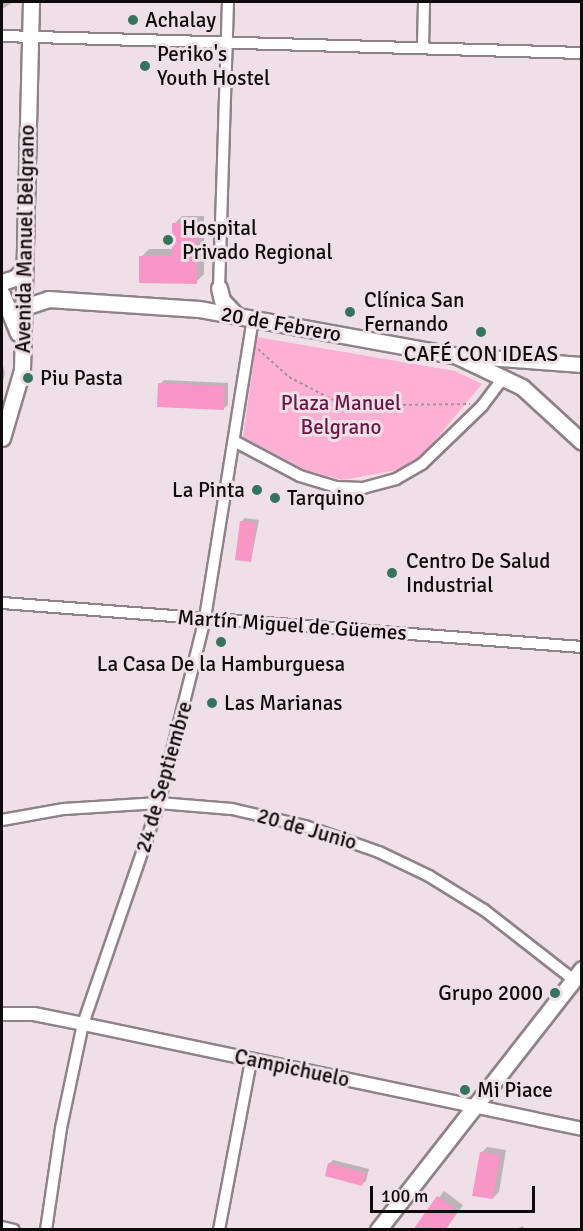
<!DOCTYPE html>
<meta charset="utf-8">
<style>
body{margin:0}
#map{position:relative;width:583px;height:1231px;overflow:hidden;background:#eee0e6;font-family:Signika,sans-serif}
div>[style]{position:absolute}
.green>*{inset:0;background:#feb0d4}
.shadow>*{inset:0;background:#0003}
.building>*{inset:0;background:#f896c5}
.path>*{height:2px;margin-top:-1px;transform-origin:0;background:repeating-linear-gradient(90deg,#a0969a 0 3px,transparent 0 6px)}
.roads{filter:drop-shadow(2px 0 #8f8288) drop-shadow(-2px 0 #8f8288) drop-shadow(0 2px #8f8288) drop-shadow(0 -2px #8f8288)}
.minor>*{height:10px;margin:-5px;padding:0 5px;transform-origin:5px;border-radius:5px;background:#fff}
.tertiary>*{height:12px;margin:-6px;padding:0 6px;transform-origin:6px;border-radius:6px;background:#fff}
.secondary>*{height:14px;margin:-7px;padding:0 7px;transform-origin:7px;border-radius:7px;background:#fff}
.primary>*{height:15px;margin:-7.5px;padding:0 7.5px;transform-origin:7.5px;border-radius:7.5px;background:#fff}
.dots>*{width:16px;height:16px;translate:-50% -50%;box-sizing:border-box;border:3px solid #eee0e6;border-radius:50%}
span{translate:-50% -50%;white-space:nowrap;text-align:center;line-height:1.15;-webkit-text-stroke:6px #eee0e6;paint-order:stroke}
.poi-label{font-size:21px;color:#0f0a0c}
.left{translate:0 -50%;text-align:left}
.right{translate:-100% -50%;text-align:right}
.street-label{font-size:21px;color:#0f0a0c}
.park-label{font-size:21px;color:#6b1748}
.frame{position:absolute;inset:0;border:3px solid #0f0a0c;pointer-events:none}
.scale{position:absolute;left:370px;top:1186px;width:165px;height:27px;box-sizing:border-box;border:3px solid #0f0a0c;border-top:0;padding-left:8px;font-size:18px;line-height:21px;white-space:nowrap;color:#0f0a0c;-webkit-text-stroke:4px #eee0e6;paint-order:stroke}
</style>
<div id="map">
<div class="green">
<i style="clip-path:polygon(257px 337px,455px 371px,482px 384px,422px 456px,397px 470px,343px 480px,306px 470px,243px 437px)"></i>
</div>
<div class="shadow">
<i style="clip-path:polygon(2px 2px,13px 2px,12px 3px,2px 9px)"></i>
<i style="clip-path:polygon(182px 216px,204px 216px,204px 274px,196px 282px,141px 257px,149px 249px,173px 249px,174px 224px)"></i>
<i style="clip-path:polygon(2px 362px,5px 373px,2px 386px)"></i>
<i style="clip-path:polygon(164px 380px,228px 383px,228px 405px,224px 408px,160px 384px)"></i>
<i style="clip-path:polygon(245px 518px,259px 520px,251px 560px,241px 522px)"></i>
<i style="clip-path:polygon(487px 1147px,506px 1150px,499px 1192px,493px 1198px,481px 1153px)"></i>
<i style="clip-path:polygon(333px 1160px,369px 1169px,366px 1181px,362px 1184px,329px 1164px)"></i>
<i style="clip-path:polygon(444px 1191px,463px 1205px,445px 1230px,415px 1230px)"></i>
<i style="clip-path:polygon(523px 1226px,524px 1230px,513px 1230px)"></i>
</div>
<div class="building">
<i style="clip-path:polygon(172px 223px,197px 223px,197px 284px,139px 283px,139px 256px,172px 256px)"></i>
<i style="clip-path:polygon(158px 383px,225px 386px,224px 410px,157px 407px)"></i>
<i style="clip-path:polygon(240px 521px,256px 523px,251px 562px,235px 560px)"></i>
<i style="clip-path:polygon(480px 1152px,500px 1155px,493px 1199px,472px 1196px)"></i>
<i style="clip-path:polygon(328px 1163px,366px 1173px,362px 1186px,325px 1176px)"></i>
<i style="clip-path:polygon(437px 1196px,458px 1211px,445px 1230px,413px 1230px)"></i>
</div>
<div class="path">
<i style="left:258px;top:349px;width:42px;rotate:42.1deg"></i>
<i style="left:289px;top:377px;width:59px;rotate:27.4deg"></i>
<i style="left:341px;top:404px;width:35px;rotate:13deg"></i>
<i style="left:375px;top:412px;width:17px;rotate:-24deg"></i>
<i style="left:391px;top:405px;width:79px;rotate:-0.7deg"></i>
</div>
<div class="roads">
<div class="minor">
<i style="left:2px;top:36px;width:580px;rotate:1.68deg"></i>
<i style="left:423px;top:47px;width:45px;rotate:-88.7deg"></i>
<i style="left:219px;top:288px;width:286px;rotate:-88.2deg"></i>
<i style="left:234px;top:441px;width:75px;rotate:27.9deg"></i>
<i style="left:300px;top:476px;width:37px;rotate:17deg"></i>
<i style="left:335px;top:487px;width:28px;rotate:2deg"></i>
<i style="left:363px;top:488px;width:34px;rotate:-15deg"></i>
<i style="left:396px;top:479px;width:30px;rotate:-30deg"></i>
<i style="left:422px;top:464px;width:83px;rotate:-44deg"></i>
<i style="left:482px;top:406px;width:36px;rotate:-53deg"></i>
<i style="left:2px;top:603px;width:582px;rotate:4.34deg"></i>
<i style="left:2px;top:820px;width:63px;rotate:-10.1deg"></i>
<i style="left:64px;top:809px;width:95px;rotate:-3.6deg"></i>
<i style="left:159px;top:803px;width:73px;rotate:4.7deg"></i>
<i style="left:232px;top:809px;width:75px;rotate:13.1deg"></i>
<i style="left:305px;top:826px;width:78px;rotate:19.4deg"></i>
<i style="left:379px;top:852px;width:55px;rotate:25.6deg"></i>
<i style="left:429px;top:876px;width:65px;rotate:31.7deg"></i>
<i style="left:484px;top:910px;width:114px;rotate:37.9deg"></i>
<i style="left:2px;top:1227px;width:12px;rotate:14deg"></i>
<i style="left:46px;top:1230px;width:103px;rotate:-81.6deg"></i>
<i style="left:61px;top:1128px;width:106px;rotate:-78.1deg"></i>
<i style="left:83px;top:1024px;width:234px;rotate:-71deg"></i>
<i style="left:159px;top:803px;width:191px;rotate:-76deg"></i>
<i style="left:205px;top:618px;width:304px;rotate:-80.9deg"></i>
<i style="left:219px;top:1230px;width:173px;rotate:-79.3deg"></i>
</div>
<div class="tertiary">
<i style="left:2px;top:1014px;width:32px"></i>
<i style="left:34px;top:1014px;width:50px;rotate:11.5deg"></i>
<i style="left:83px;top:1024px;width:510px;rotate:11.88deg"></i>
</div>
<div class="secondary">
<i style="left:461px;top:356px;width:121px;rotate:4.3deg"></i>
</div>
<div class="primary">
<i style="left:2px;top:282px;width:14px;rotate:-17deg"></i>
<i style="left:15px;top:278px;width:11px;rotate:-45deg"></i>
<i style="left:219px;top:288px;width:12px;rotate:76deg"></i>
<i style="left:222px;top:300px;width:21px;rotate:47deg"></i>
<i style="left:2px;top:294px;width:42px;rotate:67.7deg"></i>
<i style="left:24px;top:307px;width:25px;rotate:-18deg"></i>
<i style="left:48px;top:299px;width:151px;rotate:3.8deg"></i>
<i style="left:199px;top:309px;width:262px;rotate:10.3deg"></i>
<i style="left:457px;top:356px;width:72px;rotate:25.5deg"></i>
<i style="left:522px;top:387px;width:81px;rotate:42.5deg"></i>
<i style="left:2px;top:438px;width:71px;rotate:-73.6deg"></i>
<i style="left:22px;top:370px;width:368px;rotate:-88.6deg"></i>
<i style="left:378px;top:1230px;width:331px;rotate:-52deg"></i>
</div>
</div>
<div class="dots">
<i style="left:133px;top:20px;background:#35735f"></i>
<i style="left:145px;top:66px;background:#35735f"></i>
<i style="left:168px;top:240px;background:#35735f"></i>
<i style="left:350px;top:312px;background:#35735f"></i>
<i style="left:481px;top:332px;background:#35735f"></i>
<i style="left:28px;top:378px;background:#35735f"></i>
<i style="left:257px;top:490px;background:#35735f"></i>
<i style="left:275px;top:498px;background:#35735f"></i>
<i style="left:392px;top:573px;background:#35735f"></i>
<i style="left:221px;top:642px;background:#35735f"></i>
<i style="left:212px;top:703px;background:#35735f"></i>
<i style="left:555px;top:993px;background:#35735f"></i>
<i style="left:465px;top:1090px;background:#35735f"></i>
</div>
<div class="poi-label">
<span class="left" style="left:145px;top:20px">Achalay</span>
<span class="left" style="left:157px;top:66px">Periko's<br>Youth Hostel</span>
<span class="left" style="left:182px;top:240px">Hospital<br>Privado Regional</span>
<span class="left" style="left:364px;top:312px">Clínica San<br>Fernando</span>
<span style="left:481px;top:354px">CAFÉ CON IDEAS</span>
<span class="left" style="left:40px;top:378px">Piu Pasta</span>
<span class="right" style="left:245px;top:490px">La Pinta</span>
<span class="left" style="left:287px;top:498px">Tarquino</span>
<span class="left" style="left:406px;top:573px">Centro De Salud<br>Industrial</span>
<span style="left:221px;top:664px">La Casa De la Hamburguesa</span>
<span class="left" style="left:224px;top:703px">Las Marianas</span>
<span class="right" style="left:543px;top:993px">Grupo 2000</span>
<span class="left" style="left:477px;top:1090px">Mi Piace</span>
</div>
<div class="street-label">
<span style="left:25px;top:239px;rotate:-89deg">Avenida Manuel Belgrano</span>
<span style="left:281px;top:324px;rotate:10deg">20 de Febrero</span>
<span style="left:292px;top:625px;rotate:4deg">Martín Miguel de Güemes</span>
<span style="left:164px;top:777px;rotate:-74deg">24 de Septiembre</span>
<span style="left:307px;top:829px;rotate:16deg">20 de Junio</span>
<span style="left:292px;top:1068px;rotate:12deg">Campichuelo</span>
</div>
<div class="park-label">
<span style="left:341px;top:415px">Plaza Manuel<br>Belgrano</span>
</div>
<div class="frame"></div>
<div class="scale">100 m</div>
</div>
